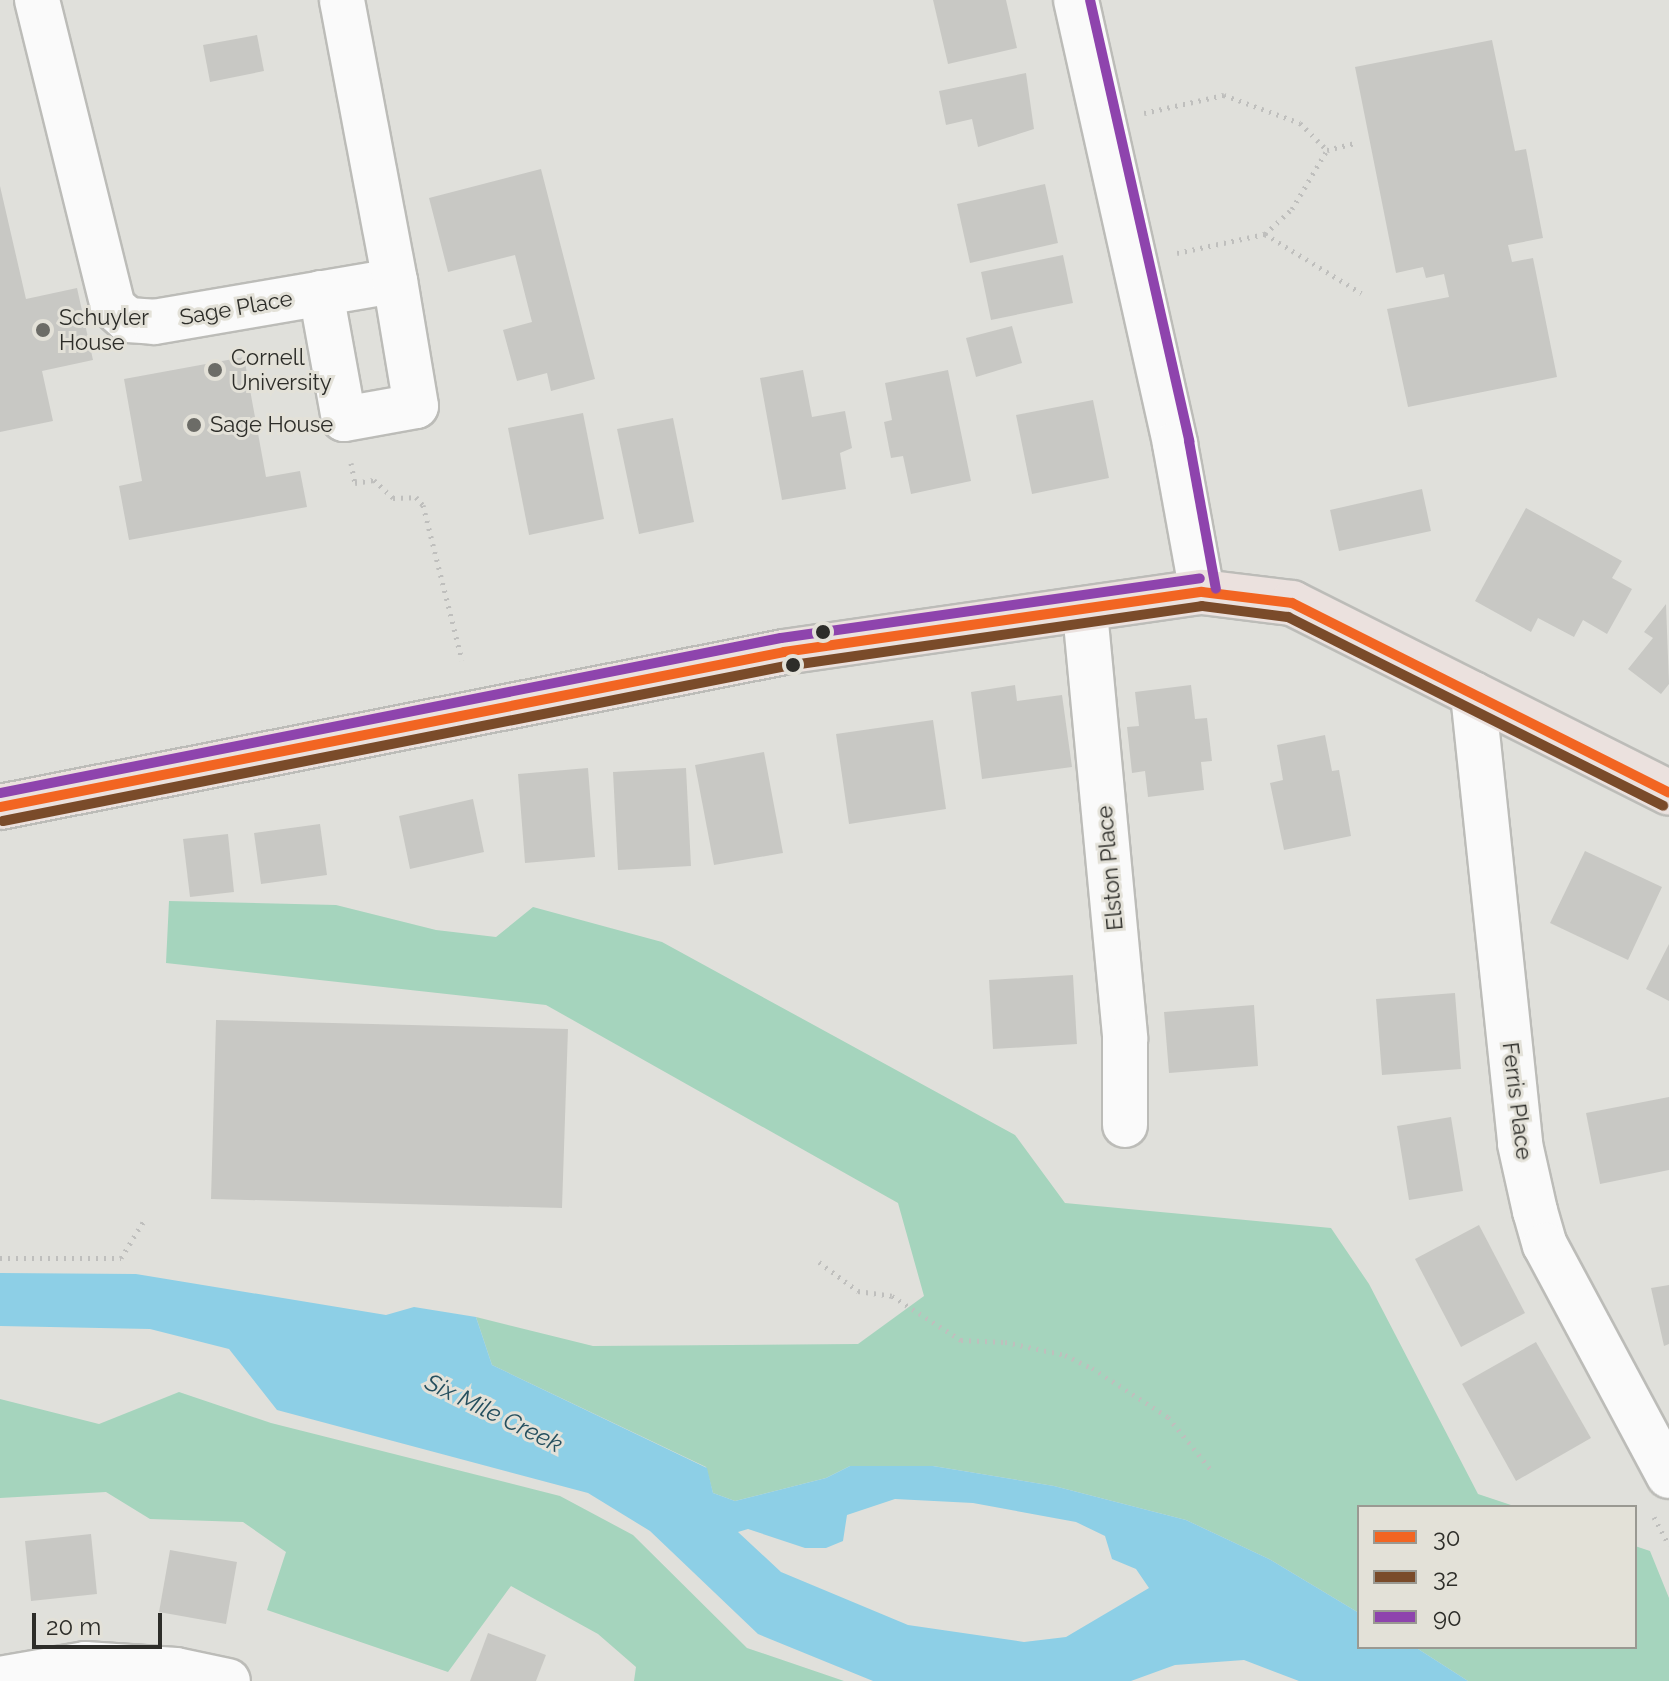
<!DOCTYPE html>
<style>
body{margin:0}
#map{position:relative;width:1669px;height:1681px;overflow:hidden;background:#e0e0db;font-family:Raleway,sans-serif}
div>[style]{position:absolute}
.green>*{inset:0;background:#a5d4bd}
.water>*{inset:0;background:#8dcfe6}
.building>*{inset:0;background:#c8c8c4}
.path>*{height:5px;margin-top:-2.5px;transform-origin:0;background:repeating-linear-gradient(90deg,#bfbfbd 0 2px,transparent 0 8px)}
.roads{filter:drop-shadow(2px 0 #bcbcb8) drop-shadow(-2px 0 #bcbcb8) drop-shadow(0 2px #bcbcb8) drop-shadow(0 -2px #bcbcb8)}
.minor>*{height:44px;margin:-22px;padding:0 22px;transform-origin:22px;border-radius:22px;background:#fafafa}
.highway>*{height:44px;margin:-22px;padding:0 22px;transform-origin:22px;border-radius:22px;background:#ebe1de}
.bus-1>*{height:10px;margin:-5px;padding:0 5px;transform-origin:5px;border-radius:5px;background:#f26522}
.bus-2>*{height:10px;margin:-5px;padding:0 5px;transform-origin:5px;border-radius:5px;background:#7a4b2a}
.bus-3>*{height:10px;margin:-5px;padding:0 5px;transform-origin:5px;border-radius:5px;background:#8e44ad}
.dots>*{width:22px;height:22px;translate:-50% -50%;box-sizing:border-box;border:4px solid #e3e1d8;border-radius:50%}
span{translate:-50% -50%;white-space:nowrap;text-align:center;line-height:1.15;-webkit-text-stroke:6px #e3e1d8;paint-order:stroke}
.street-label{font-size:22px;color:#2d2d29}
.poi-label{font-size:22px;color:#2d2d29}
.left{translate:0 -50%;text-align:left}
.water-label{font-size:24px;color:#26505f;font-style:italic}
.legend{position:absolute;left:1357px;top:1505px;width:280px;height:144px;box-sizing:border-box;background:#e3e1d8;border:2px solid #9a9992;margin:0;padding:10px 14px;list-style:none;font-size:24px;color:#2d2d29}
.legend li{display:flex;align-items:center;gap:16px;height:40px}
.legend b{width:40px;border:2px solid #9a9992}
.scale{position:absolute;left:32px;top:1613px;width:130px;height:36px;box-sizing:border-box;border:4px solid #2d2d29;border-top:0;padding-left:10px;font-size:24px;line-height:28px;white-space:nowrap;color:#2d2d29;-webkit-text-stroke:6px #e3e1d8;paint-order:stroke}
</style>
<div id="map">
<div class="green">
<i style="clip-path:polygon(169px 901px,336px 905px,436px 930px,496px 937px,533px 907px,662px 942px,1015px 1135px,1065px 1203px,1331px 1228px,1369px 1284px,1478px 1494px,1517px 1507px,1359px 1507px,1359px 1613px,1269px 1559px,1186px 1520px,1054px 1486px,933px 1466px,850px 1466px,826px 1478px,735px 1501px,713px 1493px,706px 1467px,492px 1365px,476px 1317px,593px 1346px,858px 1344px,924px 1296px,898px 1203px,546px 1005px,166px 963px)"></i>
<i style="clip-path:polygon(179px 1392px,271px 1423px,560px 1496px,633px 1535px,747px 1648px,844px 1681px,634px 1681px,636px 1667px,598px 1634px,511px 1586px,448px 1672px,267px 1610px,286px 1552px,243px 1522px,150px 1519px,106px 1492px,0 1498px,0 1399px,99px 1424px)"></i>
<i style="clip-path:polygon(1635px 1546px,1650px 1551px,1669px 1598px,1669px 1681px,1468px 1681px,1415px 1647px,1635px 1647px)"></i>
</div>
<div class="water">
<i style="clip-path:polygon(evenodd,0 1273px,136px 1274px,386px 1315px,414px 1307px,476px 1317px,492px 1365px,707px 1468px,713px 1493px,735px 1501px,826px 1478px,850px 1466px,933px 1466px,1054px 1486px,1186px 1520px,1269px 1559px,1359px 1613px,1359px 1647px,1415px 1647px,1468px 1681px,1299px 1681px,1244px 1660px,1175px 1665px,1131px 1681px,873px 1681px,758px 1634px,650px 1531px,588px 1493px,277px 1410px,229px 1349px,150px 1329px,0 1326px,0 1273px,895px 1499px,973px 1503px,1076px 1522px,1105px 1536px,1112px 1559px,1136px 1569px,1149px 1588px,1066px 1637px,1024px 1642px,908px 1625px,781px 1572px,738px 1532px,748px 1529px,805px 1548px,826px 1548px,843px 1541px,847px 1515px,895px 1499px)"></i>
</div>
<div class="building">
<i style="clip-path:polygon(933px 0,1006px 0,1017px 48px,948px 64px)"></i>
<i style="clip-path:polygon(257px 35px,264px 71px,210px 82px,203px 45px)"></i>
<i style="clip-path:polygon(1492px 40px,1515px 151px,1526px 149px,1543px 238px,1508px 245px,1512px 262px,1533px 258px,1557px 377px,1408px 407px,1387px 309px,1449px 297px,1444px 274px,1426px 278px,1423px 267px,1396px 273px,1355px 67px)"></i>
<i style="clip-path:polygon(1026px 73px,1034px 129px,978px 147px,972px 119px,946px 125px,939px 91px)"></i>
<i style="clip-path:polygon(541px 169px,595px 379px,551px 391px,547px 373px,517px 381px,503px 330px,532px 322px,515px 255px,448px 272px,429px 198px)"></i>
<i style="clip-path:polygon(1045px 184px,1058px 243px,970px 263px,957px 204px)"></i>
<i style="clip-path:polygon(0 186px,26px 299px,77px 288px,93px 360px,42px 371px,53px 421px,0 432px)"></i>
<i style="clip-path:polygon(1063px 255px,1073px 303px,991px 320px,981px 272px)"></i>
<i style="clip-path:polygon(1012px 326px,1022px 363px,976px 377px,966px 338px)"></i>
<i style="clip-path:polygon(244px 357px,266px 477px,300px 471px,307px 507px,129px 540px,119px 486px,142px 481px,124px 379px)"></i>
<i style="clip-path:polygon(803px 370px,812px 417px,845px 411px,852px 448px,840px 453px,846px 489px,782px 500px,760px 378px)"></i>
<i style="clip-path:polygon(948px 370px,971px 481px,911px 494px,903px 456px,891px 458px,884px 422px,892px 420px,885px 383px)"></i>
<i style="clip-path:polygon(1093px 400px,1109px 478px,1032px 494px,1016px 415px)"></i>
<i style="clip-path:polygon(583px 413px,604px 519px,529px 535px,508px 428px)"></i>
<i style="clip-path:polygon(673px 418px,694px 522px,639px 534px,617px 429px)"></i>
<i style="clip-path:polygon(1422px 489px,1431px 531px,1339px 551px,1330px 510px)"></i>
<i style="clip-path:polygon(1526px 508px,1622px 561px,1612px 578px,1632px 589px,1607px 634px,1583px 620px,1574px 637px,1538px 618px,1531px 632px,1475px 601px)"></i>
<i style="clip-path:polygon(1666px 604px,1669px 684px,1661px 694px,1628px 669px,1653px 638px,1644px 632px)"></i>
<i style="clip-path:polygon(1015px 685px,1017px 701px,1062px 695px,1072px 767px,982px 779px,971px 692px)"></i>
<i style="clip-path:polygon(1191px 685px,1195px 719px,1207px 718px,1212px 761px,1201px 762px,1204px 790px,1148px 797px,1145px 771px,1132px 773px,1127px 727px,1139px 726px,1135px 692px)"></i>
<i style="clip-path:polygon(933px 720px,946px 809px,849px 824px,836px 734px)"></i>
<i style="clip-path:polygon(1325px 735px,1332px 771px,1339px 770px,1351px 836px,1284px 850px,1270px 783px,1283px 780px,1277px 745px)"></i>
<i style="clip-path:polygon(764px 752px,783px 853px,714px 865px,695px 765px)"></i>
<i style="clip-path:polygon(588px 768px,595px 857px,525px 863px,518px 774px)"></i>
<i style="clip-path:polygon(686px 768px,691px 866px,618px 870px,613px 772px)"></i>
<i style="clip-path:polygon(473px 799px,484px 852px,410px 869px,399px 816px)"></i>
<i style="clip-path:polygon(320px 824px,327px 875px,261px 884px,254px 833px)"></i>
<i style="clip-path:polygon(228px 834px,234px 892px,190px 897px,183px 839px)"></i>
<i style="clip-path:polygon(1585px 851px,1662px 887px,1628px 960px,1550px 923px)"></i>
<i style="clip-path:polygon(1669px 944px,1669px 1001px,1646px 989px)"></i>
<i style="clip-path:polygon(1073px 975px,1077px 1044px,993px 1049px,989px 980px)"></i>
<i style="clip-path:polygon(1455px 993px,1461px 1069px,1382px 1075px,1376px 999px)"></i>
<i style="clip-path:polygon(1254px 1005px,1258px 1066px,1169px 1073px,1164px 1012px)"></i>
<i style="clip-path:polygon(216px 1020px,568px 1029px,562px 1208px,211px 1199px)"></i>
<i style="clip-path:polygon(1669px 1097px,1669px 1170px,1600px 1184px,1586px 1113px)"></i>
<i style="clip-path:polygon(1451px 1117px,1463px 1191px,1409px 1200px,1397px 1126px)"></i>
<i style="clip-path:polygon(1479px 1225px,1525px 1313px,1461px 1347px,1415px 1259px)"></i>
<i style="clip-path:polygon(1669px 1285px,1669px 1344px,1664px 1346px,1651px 1288px)"></i>
<i style="clip-path:polygon(1536px 1342px,1591px 1438px,1516px 1481px,1462px 1384px)"></i>
<i style="clip-path:polygon(91px 1534px,97px 1594px,31px 1601px,25px 1541px)"></i>
<i style="clip-path:polygon(170px 1550px,237px 1562px,226px 1624px,159px 1612px)"></i>
<i style="clip-path:polygon(488px 1633px,546px 1655px,536px 1681px,470px 1681px)"></i>
</div>
<div class="path">
<i style="left:1144px;top:113px;width:82px;rotate:-12.7deg"></i>
<i style="left:1224px;top:95px;width:81px;rotate:20.2deg"></i>
<i style="left:1300px;top:123px;width:38px;rotate:45deg"></i>
<i style="left:1327px;top:150px;width:29px;rotate:-14deg"></i>
<i style="left:1265px;top:234px;width:113px;rotate:31.6deg"></i>
<i style="left:1177px;top:253px;width:90px;rotate:-12.2deg"></i>
<i style="left:1265px;top:234px;width:37px;rotate:-43deg"></i>
<i style="left:1292px;top:209px;width:69px;rotate:-59.3deg"></i>
<i style="left:351px;top:463px;width:20px;rotate:79deg"></i>
<i style="left:355px;top:483px;width:19px;rotate:-9deg"></i>
<i style="left:374px;top:480px;width:26px;rotate:43deg"></i>
<i style="left:393px;top:498px;width:23px;rotate:-2deg"></i>
<i style="left:416px;top:497px;width:11px;rotate:49deg"></i>
<i style="left:423px;top:505px;width:160px;rotate:75.9deg"></i>
<i style="left:0;top:1258px;width:121px"></i>
<i style="left:121px;top:1258px;width:46px;rotate:-58.4deg"></i>
<i style="left:819px;top:1262px;width:49px;rotate:36.6deg"></i>
<i style="left:858px;top:1291px;width:34px;rotate:8deg"></i>
<i style="left:892px;top:1296px;width:82px;rotate:32.5deg"></i>
<i style="left:961px;top:1340px;width:44px;rotate:2.6deg"></i>
<i style="left:1005px;top:1342px;width:61px;rotate:12.2deg"></i>
<i style="left:1065px;top:1355px;width:30px;rotate:26deg"></i>
<i style="left:1092px;top:1368px;width:90px;rotate:32.8deg"></i>
<i style="left:1168px;top:1417px;width:70px;rotate:50.8deg"></i>
<i style="left:1654px;top:1517px;width:32px;rotate:62deg"></i>
</div>
<div class="roads">
<div class="minor">
<i style="left:37px;top:0;width:316px;rotate:76.1deg"></i>
<i style="left:113px;top:307px;width:20px;rotate:41deg"></i>
<i style="left:128px;top:320px;width:26px;rotate:4deg"></i>
<i style="left:154px;top:322px;width:244px;rotate:-9.7deg"></i>
<i style="left:395px;top:281px;width:286px;rotate:-100.7deg"></i>
<i style="left:1076px;top:0;width:455px;rotate:77.4deg"></i>
<i style="left:1175px;top:444px;width:150px;rotate:79.7deg"></i>
<i style="left:321px;top:293px;width:128px;rotate:79.7deg"></i>
<i style="left:344px;top:419px;width:73px;rotate:-10.2deg"></i>
<i style="left:416px;top:406px;width:127px;rotate:-99.5deg"></i>
<i style="left:1085px;top:612px;width:429px;rotate:84.6deg"></i>
<i style="left:1125px;top:1039px;width:86px;rotate:90deg"></i>
<i style="left:1473px;top:694px;width:452px;rotate:84deg"></i>
<i style="left:1520px;top:1144px;width:69px;rotate:77.4deg"></i>
<i style="left:1535px;top:1211px;width:35px;rotate:74deg"></i>
<i style="left:1545px;top:1245px;width:262px;rotate:61.8deg"></i>
<i style="left:0;top:1679px;width:86px;rotate:-10deg"></i>
<i style="left:85px;top:1664px;width:91px;rotate:3.8deg"></i>
<i style="left:176px;top:1670px;width:53px;rotate:11.9deg"></i>
</div>
<div class="highway">
<i style="left:0;top:807px;width:799px;rotate:-11.18deg"></i>
<i style="left:784px;top:652px;width:422px;rotate:-8.2deg"></i>
<i style="left:1202px;top:592px;width:91px;rotate:7deg"></i>
<i style="left:1292px;top:603px;width:422px;rotate:26.7deg"></i>
</div>
</div>
<div class="bus-1">
<i style="left:0;top:807px;width:799px;rotate:-11.18deg"></i>
<i style="left:784px;top:652px;width:422px;rotate:-8.2deg"></i>
<i style="left:1202px;top:592px;width:91px;rotate:7deg"></i>
<i style="left:1292px;top:603px;width:422px;rotate:26.7deg"></i>
</div>
<div class="bus-2">
<i style="left:3px;top:821px;width:798px;rotate:-11.2deg"></i>
<i style="left:786px;top:666px;width:420px;rotate:-8.2deg"></i>
<i style="left:1202px;top:606px;width:87px;rotate:7.3deg"></i>
<i style="left:1288px;top:617px;width:420px;rotate:26.7deg"></i>
</div>
<div class="bus-3">
<i style="left:1090px;top:0;width:452px;rotate:77.3deg"></i>
<i style="left:1189px;top:441px;width:150px;rotate:79.7deg"></i>
<i style="left:0;top:793px;width:796px;rotate:-11.23deg"></i>
<i style="left:781px;top:638px;width:423px;rotate:-8.1deg"></i>
</div>
<div class="dots">
<i style="left:43px;top:330px;background:#6c6c67"></i>
<i style="left:215px;top:370px;background:#6c6c67"></i>
<i style="left:194px;top:425px;background:#6c6c67"></i>
<i style="left:823px;top:632px;background:#2d2d29"></i>
<i style="left:793px;top:665px;background:#2d2d29"></i>
</div>
<div class="street-label">
<span style="left:236px;top:308px;rotate:-10deg">Sage Place</span>
<span style="left:1110px;top:868px;rotate:-95deg">Elston Place</span>
<span style="left:1517px;top:1101px;rotate:83deg">Ferris Place</span>
</div>
<div class="poi-label">
<span class="left" style="left:59px;top:330px">Schuyler<br>House</span>
<span class="left" style="left:231px;top:370px">Cornell<br>University</span>
<span class="left" style="left:210px;top:425px">Sage House</span>
</div>
<div class="water-label">
<span style="left:494px;top:1413px;rotate:26deg">Six Mile Creek</span>
</div>
<ul class="legend">
<li><b style="height:10px;background:#f26522"></b>30</li>
<li><b style="height:10px;background:#7a4b2a"></b>32</li>
<li><b style="height:10px;background:#8e44ad"></b>90</li>
</ul>
<div class="scale">20 m</div>
</div>
